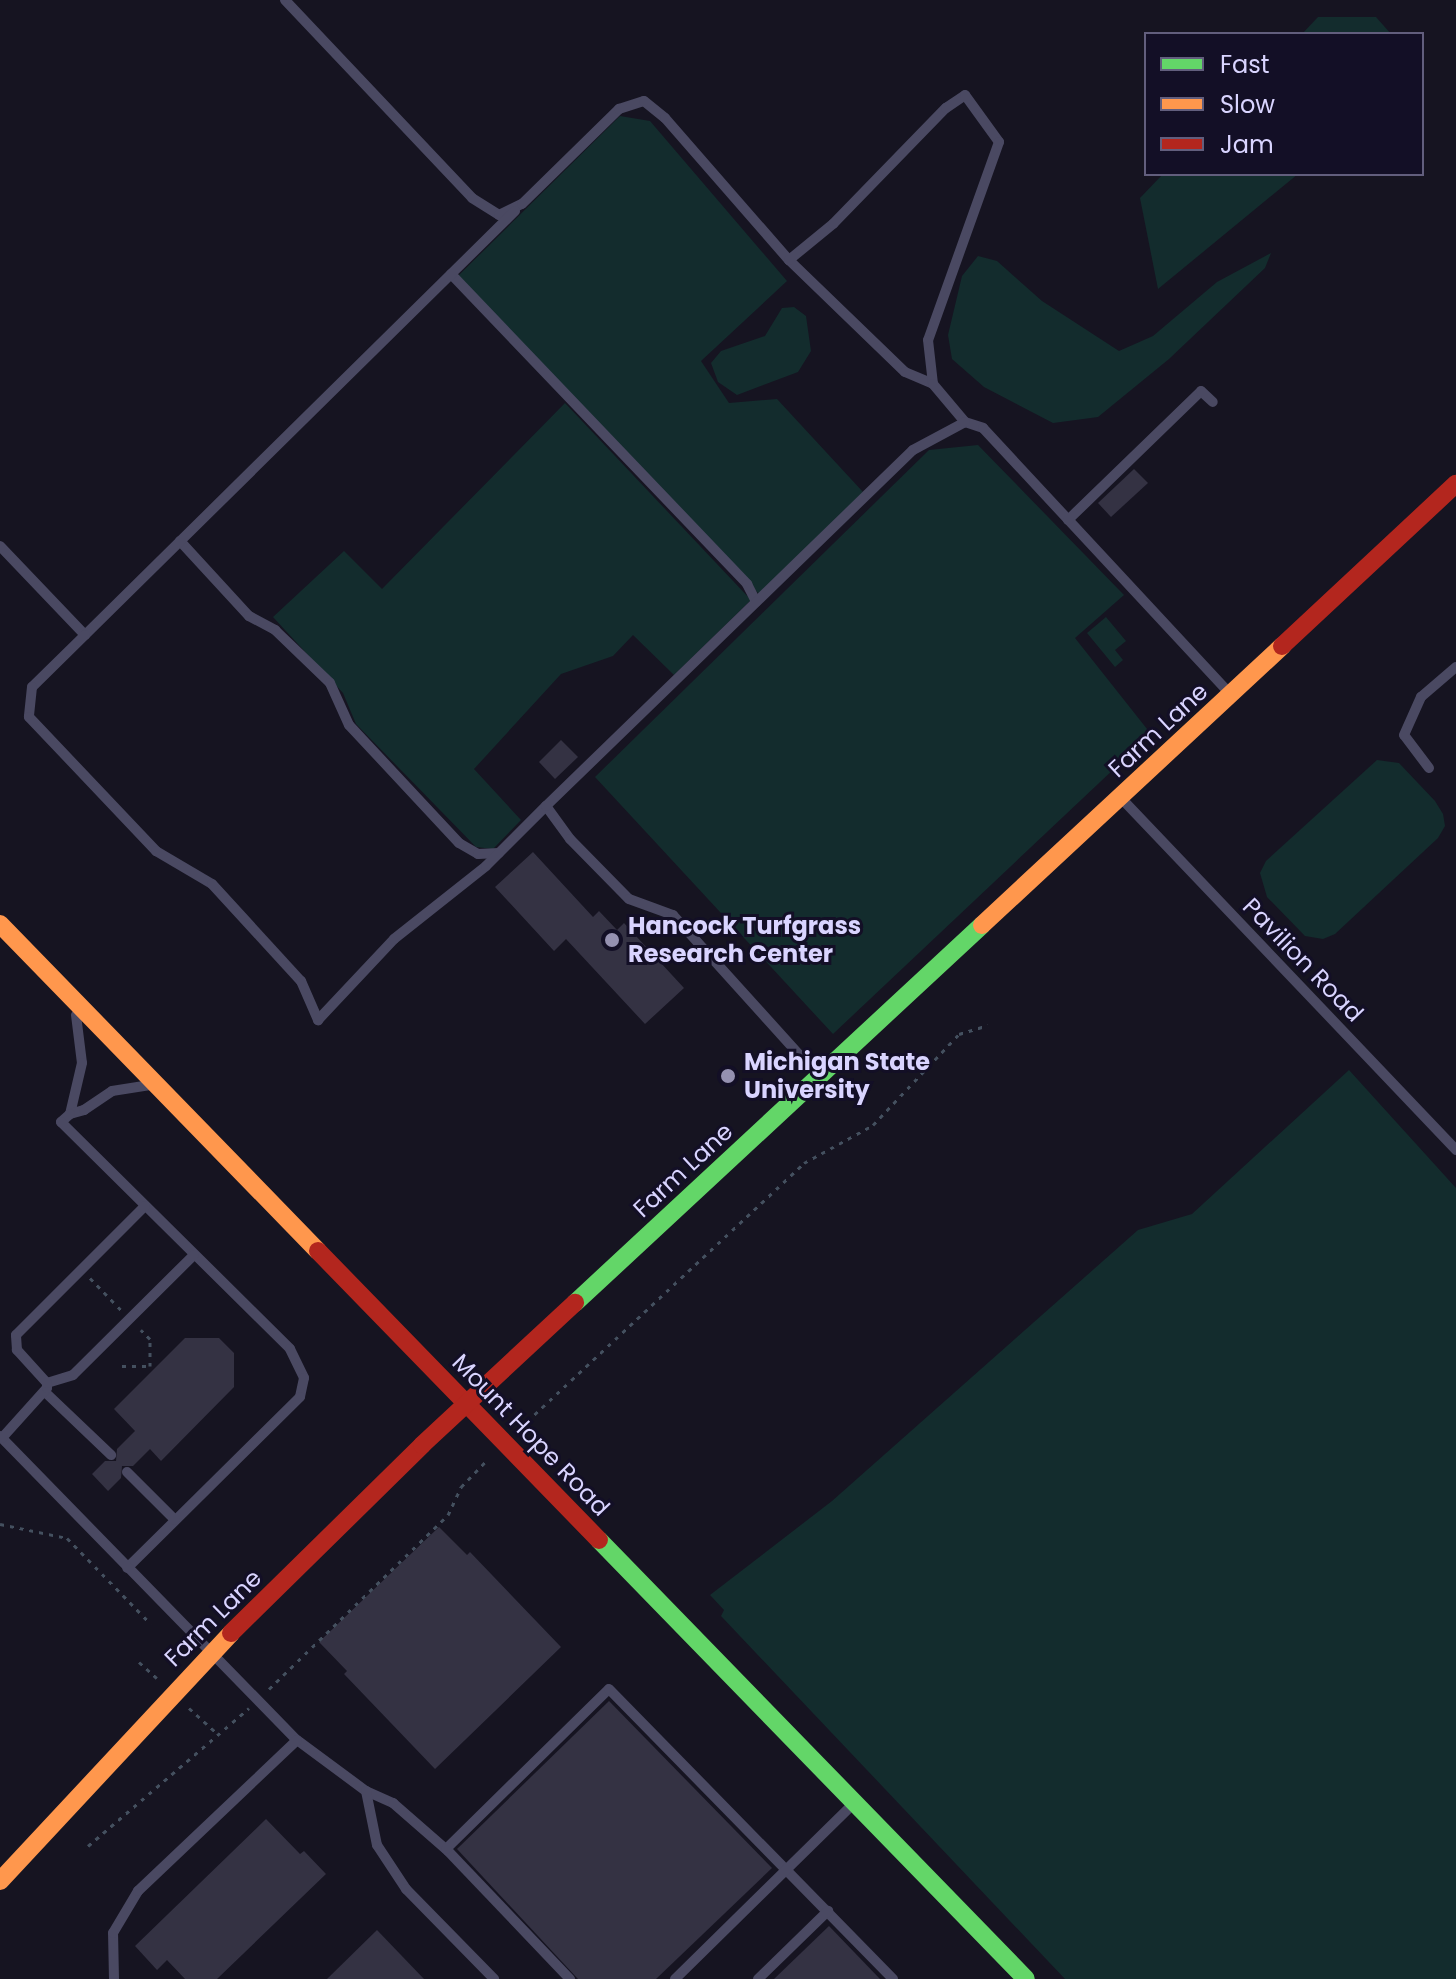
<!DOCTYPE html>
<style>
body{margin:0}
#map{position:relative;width:1456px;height:1979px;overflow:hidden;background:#161421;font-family:Poppins,sans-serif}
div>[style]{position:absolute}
.green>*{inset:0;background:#132c2d}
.building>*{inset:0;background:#343243}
.path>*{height:3px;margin-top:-1.5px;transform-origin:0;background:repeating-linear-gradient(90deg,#44505f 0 4px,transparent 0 10px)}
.lane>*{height:10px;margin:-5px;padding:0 5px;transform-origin:5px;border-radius:5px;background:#4a4962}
.fast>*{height:18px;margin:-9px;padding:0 9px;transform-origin:9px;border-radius:9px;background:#63d668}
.slow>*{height:18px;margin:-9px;padding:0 9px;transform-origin:9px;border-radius:9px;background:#ff974d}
.jam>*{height:18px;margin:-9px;padding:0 9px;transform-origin:9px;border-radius:9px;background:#b3261e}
.dots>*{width:22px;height:22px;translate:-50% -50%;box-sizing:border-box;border:4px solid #130f26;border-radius:50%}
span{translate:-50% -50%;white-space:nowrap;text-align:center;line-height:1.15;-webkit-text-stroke:6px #130f26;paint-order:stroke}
.street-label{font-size:24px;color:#d9d4ff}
.poi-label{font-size:24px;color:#d9d4ff;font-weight:700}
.left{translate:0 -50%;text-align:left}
.legend{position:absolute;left:1144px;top:32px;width:280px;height:144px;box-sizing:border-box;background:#130f26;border:2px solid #625e7d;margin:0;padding:10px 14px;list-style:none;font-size:24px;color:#d9d4ff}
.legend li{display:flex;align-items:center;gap:16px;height:40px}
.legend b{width:40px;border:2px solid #625e7d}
</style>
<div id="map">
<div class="green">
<i style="clip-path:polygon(1318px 17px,1376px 17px,1391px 34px,1302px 34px)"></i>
<i style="clip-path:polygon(620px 116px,650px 121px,787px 281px,701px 361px,729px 403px,777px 399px,863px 492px,759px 594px,458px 276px)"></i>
<i style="clip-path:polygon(1163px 174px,1298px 174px,1158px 289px,1140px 198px)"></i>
<i style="clip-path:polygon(1271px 253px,1265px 268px,1169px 359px,1098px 417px,1053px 423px,984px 387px,952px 359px,948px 335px,962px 276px,978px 256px,997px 261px,1042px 301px,1119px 351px,1153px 336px,1217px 282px)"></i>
<i style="clip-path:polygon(794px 307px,806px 316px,811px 351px,798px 372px,737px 395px,718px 382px,711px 363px,721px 351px,765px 336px,782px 308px)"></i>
<i style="clip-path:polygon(565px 403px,751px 600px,674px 675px,633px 635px,613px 656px,561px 674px,474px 769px,521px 820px,493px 849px,476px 847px,356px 724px,343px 693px,273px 617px,344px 551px,382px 589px)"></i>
<i style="clip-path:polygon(978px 445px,1124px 595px,1075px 638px,1151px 734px,833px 1034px,595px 777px,929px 450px)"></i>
<i style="clip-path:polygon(1106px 617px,1126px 641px,1115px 650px,1123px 660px,1115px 667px,1087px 633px)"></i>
<i style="clip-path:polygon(1377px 760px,1399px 763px,1435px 801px,1443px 814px,1445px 826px,1438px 838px,1335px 934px,1323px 939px,1305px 936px,1267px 897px,1260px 873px,1266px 861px)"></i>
<i style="clip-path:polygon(1349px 1070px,1456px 1188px,1456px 1979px,1065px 1979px,721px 1616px,724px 1610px,710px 1595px,832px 1501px,1138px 1230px,1192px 1214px)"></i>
</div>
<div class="building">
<i style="clip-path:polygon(1134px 469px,1148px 483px,1111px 517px,1098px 503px)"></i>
<i style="clip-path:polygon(561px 740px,578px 757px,555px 779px,539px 762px)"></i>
<i style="clip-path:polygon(533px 852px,593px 917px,599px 911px,617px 930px,624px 923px,684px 988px,645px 1024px,566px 939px,554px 951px,495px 887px)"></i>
<i style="clip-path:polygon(185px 1338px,219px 1338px,234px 1353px,234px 1387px,161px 1461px,150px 1449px,133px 1466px,122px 1466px,121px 1478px,108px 1491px,92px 1474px,105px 1461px,116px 1461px,117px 1449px,135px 1431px,114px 1409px)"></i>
<i style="clip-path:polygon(439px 1527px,467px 1555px,470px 1552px,561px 1647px,435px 1769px,344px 1674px,347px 1671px,319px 1642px)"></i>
<i style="clip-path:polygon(609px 1701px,772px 1868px,656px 1979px,578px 1979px,457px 1849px)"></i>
<i style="clip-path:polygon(266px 1819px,300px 1854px,304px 1851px,326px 1874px,217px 1979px,185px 1979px,167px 1960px,157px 1970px,135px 1946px)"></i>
<i style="clip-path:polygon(829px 1926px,880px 1979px,774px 1979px)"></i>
<i style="clip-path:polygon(377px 1930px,424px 1979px,327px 1979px)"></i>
</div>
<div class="path">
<i style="left:90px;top:1278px;width:45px;rotate:45.9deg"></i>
<i style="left:122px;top:1366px;width:28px"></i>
<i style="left:150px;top:1366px;width:27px;rotate:-90deg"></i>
<i style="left:150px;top:1339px;width:13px;rotate:-135deg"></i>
<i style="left:520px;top:1428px;width:388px;rotate:-43deg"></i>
<i style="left:804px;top:1163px;width:79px;rotate:-28.8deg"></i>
<i style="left:873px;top:1125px;width:125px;rotate:-46.6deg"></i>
<i style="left:959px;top:1034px;width:30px;rotate:-17deg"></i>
<i style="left:0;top:1524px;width:68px;rotate:11.8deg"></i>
<i style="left:67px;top:1538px;width:120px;rotate:45.7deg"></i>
<i style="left:139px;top:1662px;width:24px;rotate:42deg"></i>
<i style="left:269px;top:1689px;width:250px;rotate:-44.2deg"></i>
<i style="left:448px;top:1515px;width:31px;rotate:-65deg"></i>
<i style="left:461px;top:1487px;width:40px;rotate:-46deg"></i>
<i style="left:189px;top:1708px;width:40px;rotate:42deg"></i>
<i style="left:88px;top:1846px;width:212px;rotate:-40.6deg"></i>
</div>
<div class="lane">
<i style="left:285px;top:0;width:272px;rotate:46.6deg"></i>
<i style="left:472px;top:198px;width:32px;rotate:32deg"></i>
<i style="left:499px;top:215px;width:25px;rotate:-26deg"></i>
<i style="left:522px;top:204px;width:136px;rotate:-44.4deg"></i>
<i style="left:619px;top:109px;width:26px;rotate:-18deg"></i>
<i style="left:644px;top:101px;width:27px;rotate:39deg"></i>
<i style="left:665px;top:118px;width:189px;rotate:48.9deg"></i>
<i style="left:789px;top:260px;width:161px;rotate:44deg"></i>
<i style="left:905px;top:372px;width:30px;rotate:23deg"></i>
<i style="left:789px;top:260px;width:57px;rotate:-39.3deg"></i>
<i style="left:833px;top:224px;width:162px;rotate:-45.8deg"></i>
<i style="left:946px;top:108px;width:23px;rotate:-34deg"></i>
<i style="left:965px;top:95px;width:58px;rotate:54.1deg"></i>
<i style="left:999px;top:142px;width:210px;rotate:109.7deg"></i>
<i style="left:928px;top:340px;width:44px;rotate:83.5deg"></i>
<i style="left:933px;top:384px;width:50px;rotate:49.9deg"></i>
<i style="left:965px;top:422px;width:19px;rotate:18deg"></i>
<i style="left:983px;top:428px;width:363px;rotate:47.1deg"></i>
<i style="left:451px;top:274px;width:429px;rotate:46.3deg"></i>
<i style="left:747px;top:584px;width:20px;rotate:63deg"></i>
<i style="left:1068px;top:520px;width:185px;rotate:-44.1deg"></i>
<i style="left:1201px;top:391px;width:16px;rotate:43deg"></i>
<i style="left:180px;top:541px;width:102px;rotate:47.4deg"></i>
<i style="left:249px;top:616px;width:30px;rotate:28deg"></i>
<i style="left:275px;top:630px;width:76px;rotate:43.9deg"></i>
<i style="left:330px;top:683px;width:46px;rotate:65.7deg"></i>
<i style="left:349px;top:725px;width:161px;rotate:47deg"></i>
<i style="left:459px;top:843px;width:22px;rotate:30deg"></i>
<i style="left:478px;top:854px;width:21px;rotate:-3deg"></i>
<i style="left:0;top:546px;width:123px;rotate:46.3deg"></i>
<i style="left:85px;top:635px;width:604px;rotate:-44.6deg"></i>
<i style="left:85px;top:635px;width:74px;rotate:135.5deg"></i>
<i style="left:32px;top:687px;width:30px;rotate:96deg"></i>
<i style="left:29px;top:717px;width:185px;rotate:46.5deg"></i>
<i style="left:156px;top:851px;width:65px;rotate:30.5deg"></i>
<i style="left:212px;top:884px;width:132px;rotate:47.5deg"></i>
<i style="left:301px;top:981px;width:43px;rotate:66.4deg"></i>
<i style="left:318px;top:1020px;width:111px;rotate:-46.8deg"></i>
<i style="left:394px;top:939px;width:117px;rotate:-38.4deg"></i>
<i style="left:486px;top:866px;width:85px;rotate:-45deg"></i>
<i style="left:546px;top:806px;width:41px;rotate:54deg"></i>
<i style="left:570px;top:839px;width:84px;rotate:45.5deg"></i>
<i style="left:629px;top:899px;width:47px;rotate:20deg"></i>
<i style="left:673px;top:915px;width:213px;rotate:47.9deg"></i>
<i style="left:1429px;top:768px;width:41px;rotate:-127.1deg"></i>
<i style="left:1404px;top:735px;width:42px;rotate:-65.9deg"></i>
<i style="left:1421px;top:697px;width:46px;rotate:-40.6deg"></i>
<i style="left:1121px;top:798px;width:486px;rotate:46.4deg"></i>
<i style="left:546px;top:806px;width:511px;rotate:-44.13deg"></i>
<i style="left:913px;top:450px;width:59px;rotate:-28.3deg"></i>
<i style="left:76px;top:1015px;width:48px;rotate:82.9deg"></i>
<i style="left:82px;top:1063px;width:52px;rotate:103.2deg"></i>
<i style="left:70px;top:1114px;width:15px;rotate:-16deg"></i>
<i style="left:84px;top:1110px;width:34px;rotate:-34deg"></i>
<i style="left:112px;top:1091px;width:37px;rotate:-9deg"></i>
<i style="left:70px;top:1114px;width:12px;rotate:138deg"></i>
<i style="left:61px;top:1122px;width:322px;rotate:44.7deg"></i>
<i style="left:290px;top:1349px;width:32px;rotate:64deg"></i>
<i style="left:304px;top:1378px;width:19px;rotate:102deg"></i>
<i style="left:300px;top:1397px;width:243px;rotate:135.3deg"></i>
<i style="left:47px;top:1383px;width:27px;rotate:-17deg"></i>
<i style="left:73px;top:1375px;width:170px;rotate:-44.8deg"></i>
<i style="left:46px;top:1393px;width:90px;rotate:43.6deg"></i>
<i style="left:0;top:1436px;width:425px;rotate:45.7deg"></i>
<i style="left:297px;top:1740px;width:86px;rotate:36.5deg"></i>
<i style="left:366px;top:1791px;width:30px;rotate:24deg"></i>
<i style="left:393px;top:1803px;width:73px;rotate:41.1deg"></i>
<i style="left:448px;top:1851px;width:177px;rotate:46.4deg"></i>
<i style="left:2px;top:1438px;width:67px;rotate:-48deg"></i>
<i style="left:47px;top:1388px;width:5px;rotate:-90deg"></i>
<i style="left:47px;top:1383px;width:45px;rotate:-132.3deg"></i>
<i style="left:17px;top:1350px;width:15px;rotate:-94deg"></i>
<i style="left:16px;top:1335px;width:182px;rotate:-45deg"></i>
<i style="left:127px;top:1472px;width:68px;rotate:45deg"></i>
<i style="left:366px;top:1791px;width:55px;rotate:78.5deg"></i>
<i style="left:377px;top:1845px;width:53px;rotate:56.6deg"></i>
<i style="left:406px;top:1889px;width:126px;rotate:45.6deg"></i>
<i style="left:446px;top:1849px;width:228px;rotate:-44.5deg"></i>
<i style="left:609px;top:1689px;width:406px;rotate:45.6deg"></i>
<i style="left:114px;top:1979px;width:46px;rotate:-91.2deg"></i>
<i style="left:113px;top:1933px;width:49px;rotate:-59.2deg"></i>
<i style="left:138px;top:1891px;width:219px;rotate:-43.5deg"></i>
<i style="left:675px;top:1979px;width:251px;rotate:-44.5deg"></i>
<i style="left:758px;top:1979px;width:98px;rotate:-44.2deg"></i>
</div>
<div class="fast">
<i style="left:575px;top:1303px;width:555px;rotate:-42.88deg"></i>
<i style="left:599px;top:1540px;width:612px;rotate:45.79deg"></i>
</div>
<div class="slow">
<i style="left:0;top:924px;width:456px;rotate:45.8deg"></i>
<i style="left:982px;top:925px;width:410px;rotate:-42.9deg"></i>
<i style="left:0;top:1881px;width:339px;rotate:-47deg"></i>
</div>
<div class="jam">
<i style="left:1282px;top:646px;width:238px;rotate:-43deg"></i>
<i style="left:318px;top:1251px;width:403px;rotate:45.8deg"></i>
<i style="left:231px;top:1633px;width:268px;rotate:-44.5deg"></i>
<i style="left:422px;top:1445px;width:209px;rotate:-42.9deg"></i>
</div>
<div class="dots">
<i style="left:612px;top:940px;background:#9591b1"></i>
<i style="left:728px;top:1076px;background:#9591b1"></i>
</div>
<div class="street-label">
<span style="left:1158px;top:730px;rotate:-43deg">Farm Lane</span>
<span style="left:1303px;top:960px;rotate:46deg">Pavilion Road</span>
<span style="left:683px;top:1170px;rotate:-43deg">Farm Lane</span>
<span style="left:531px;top:1435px;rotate:46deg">Mount Hope Road</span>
<span style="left:213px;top:1618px;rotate:-45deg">Farm Lane</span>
</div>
<div class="poi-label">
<span class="left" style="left:628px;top:940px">Hancock Turfgrass<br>Research Center</span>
<span class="left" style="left:744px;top:1076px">Michigan State<br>University</span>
</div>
<ul class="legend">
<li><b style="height:10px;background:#63d668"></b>Fast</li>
<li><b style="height:10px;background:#ff974d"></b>Slow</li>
<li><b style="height:10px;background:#b3261e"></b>Jam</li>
</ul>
</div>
